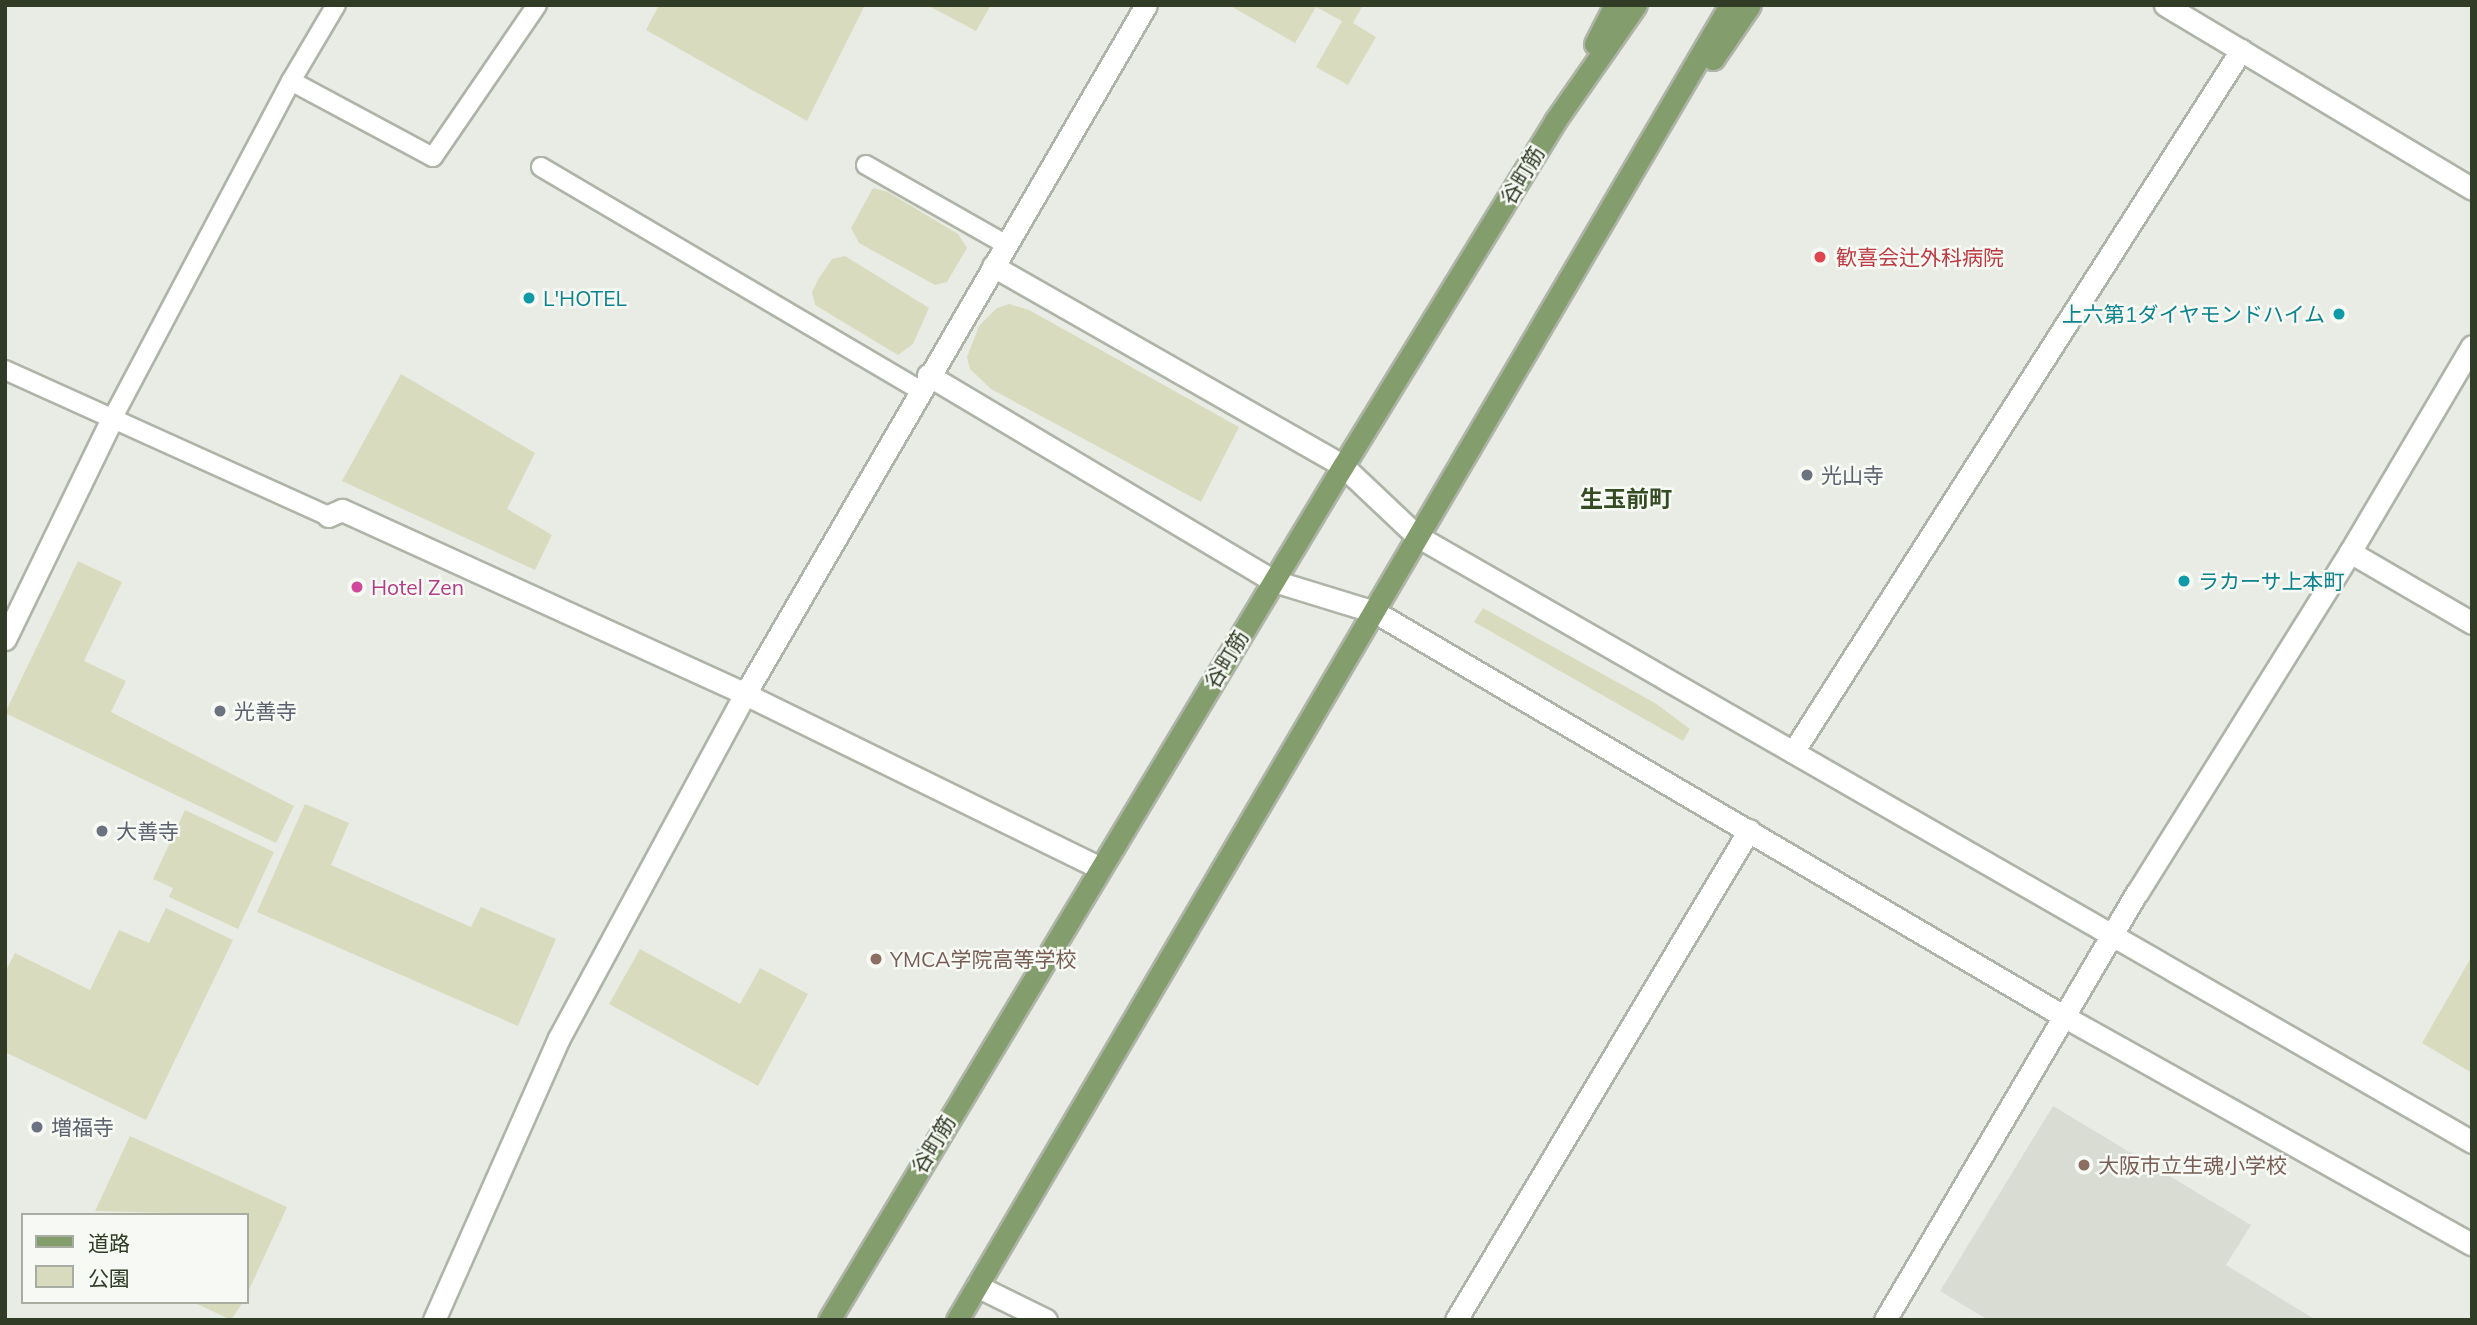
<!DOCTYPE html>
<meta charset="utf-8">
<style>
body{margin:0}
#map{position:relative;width:2477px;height:1325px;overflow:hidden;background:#e9ece4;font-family:Mulish,"Noto Sans JP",sans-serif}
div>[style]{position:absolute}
.built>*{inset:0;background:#d9dcd2}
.green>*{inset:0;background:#d9dbbf}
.roads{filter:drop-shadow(2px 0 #aeb4a7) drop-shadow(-2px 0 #aeb4a7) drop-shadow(0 2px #aeb4a7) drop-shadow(0 -2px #aeb4a7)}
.lane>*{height:18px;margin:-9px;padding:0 9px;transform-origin:9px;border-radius:9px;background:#fff}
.street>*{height:21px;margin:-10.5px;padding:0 10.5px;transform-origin:10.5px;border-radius:10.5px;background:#fff}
.secondary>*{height:21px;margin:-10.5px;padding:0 10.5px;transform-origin:10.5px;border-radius:10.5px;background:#fff}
.primary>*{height:21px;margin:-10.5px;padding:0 10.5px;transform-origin:10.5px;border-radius:10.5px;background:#839d6d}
.dots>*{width:19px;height:19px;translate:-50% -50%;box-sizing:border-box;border:4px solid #f7f9f4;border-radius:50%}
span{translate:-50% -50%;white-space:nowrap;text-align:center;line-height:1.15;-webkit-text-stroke:5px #f7f9f4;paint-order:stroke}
.street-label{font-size:21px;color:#303c25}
.health-label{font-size:21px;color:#be3a42}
.left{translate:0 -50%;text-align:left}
.culture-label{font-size:21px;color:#0d838f}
.right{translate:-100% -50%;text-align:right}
.worship-label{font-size:21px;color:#5b616d}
.hotel-label{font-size:21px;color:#b23c85}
.education-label{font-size:21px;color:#785e54}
.neighbourhood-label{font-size:23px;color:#354c23;font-weight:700}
.frame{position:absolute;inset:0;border:7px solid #303c25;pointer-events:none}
.legend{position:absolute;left:21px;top:1213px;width:228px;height:91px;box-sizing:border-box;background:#f7f9f4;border:2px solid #a7ada1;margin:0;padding:9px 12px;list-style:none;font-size:21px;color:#303c25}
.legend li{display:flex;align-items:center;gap:14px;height:35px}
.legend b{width:35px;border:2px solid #a7ada1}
</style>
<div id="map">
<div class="built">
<i style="clip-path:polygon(2053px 1106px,2251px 1225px,2226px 1265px,2316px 1320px,1988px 1320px,1940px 1291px)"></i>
</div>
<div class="green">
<i style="clip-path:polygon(659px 5px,865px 5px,807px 121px,646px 30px)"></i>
<i style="clip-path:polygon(927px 5px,991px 5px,976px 31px)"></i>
<i style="clip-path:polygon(1229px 5px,1363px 5px,1353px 23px,1376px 37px,1348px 85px,1316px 67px,1342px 21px,1316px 7px,1295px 43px)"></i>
<i style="clip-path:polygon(873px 188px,888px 192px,958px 234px,967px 248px,947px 282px,935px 285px,859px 243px,851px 228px)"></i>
<i style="clip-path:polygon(845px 256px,929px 308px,913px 344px,898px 355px,815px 305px,812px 292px,819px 278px,832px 259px)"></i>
<i style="clip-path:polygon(1009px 304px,1029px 310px,1239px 427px,1201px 502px,991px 389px,970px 369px,967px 357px,979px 326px,997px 308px)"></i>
<i style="clip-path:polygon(401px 374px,535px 453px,507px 509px,552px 535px,535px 570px,342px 481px)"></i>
<i style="clip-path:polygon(78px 561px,122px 582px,84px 661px,126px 681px,111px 712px,294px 806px,276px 843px,5px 713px)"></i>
<i style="clip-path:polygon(1483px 608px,1655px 703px,1690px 729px,1683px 741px,1474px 622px)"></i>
<i style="clip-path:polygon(305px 804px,349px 823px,331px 865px,471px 927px,481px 907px,556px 939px,518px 1026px,257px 912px)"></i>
<i style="clip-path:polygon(185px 810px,274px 852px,238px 929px,169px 897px,173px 888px,153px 879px)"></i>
<i style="clip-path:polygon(166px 908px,233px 940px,146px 1120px,5px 1052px,5px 972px,15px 953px,90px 990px,119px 930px,149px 943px)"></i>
<i style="clip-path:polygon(640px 949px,740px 1004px,760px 968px,808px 994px,758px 1086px,609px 1004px)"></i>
<i style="clip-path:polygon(2472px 956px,2472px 1073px,2422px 1043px)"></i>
<i style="clip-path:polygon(130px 1136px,287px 1207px,247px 1294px,247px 1215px,95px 1211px)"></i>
<i style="clip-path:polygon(193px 1302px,243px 1302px,231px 1320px)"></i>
</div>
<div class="roads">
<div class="lane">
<i style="left:291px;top:81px;width:161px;rotate:28.2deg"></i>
<i style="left:433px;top:157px;width:184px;rotate:-55.6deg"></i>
<i style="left:866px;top:165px;width:160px;rotate:29.6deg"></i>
<i style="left:541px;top:167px;width:439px;rotate:30.5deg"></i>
<i style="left:5px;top:370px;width:354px;rotate:24.3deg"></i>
<i style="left:111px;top:421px;width:385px;rotate:-62.1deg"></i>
<i style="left:291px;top:81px;width:88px;rotate:-59.4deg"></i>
</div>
<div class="street">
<i style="left:993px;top:266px;width:403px;rotate:29.7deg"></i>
<i style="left:928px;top:375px;width:403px;rotate:30.8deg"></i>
<i style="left:328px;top:516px;width:15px;rotate:-23deg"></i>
<i style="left:342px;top:510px;width:443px;rotate:24.5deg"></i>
<i style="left:745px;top:694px;width:393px;rotate:26.1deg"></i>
<i style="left:5px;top:639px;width:242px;rotate:-64.1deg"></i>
<i style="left:434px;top:1320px;width:308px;rotate:-66.1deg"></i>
<i style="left:559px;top:1038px;width:391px;rotate:-61.6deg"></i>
<i style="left:745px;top:694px;width:797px;rotate:-59.8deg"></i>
</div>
<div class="secondary">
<i style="left:2165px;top:5px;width:358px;rotate:30.9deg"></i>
<i style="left:1343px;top:466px;width:102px;rotate:43.4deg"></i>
<i style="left:1417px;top:536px;width:1217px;rotate:29.87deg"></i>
<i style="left:2350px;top:552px;width:141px;rotate:30.2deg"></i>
<i style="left:1274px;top:581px;width:106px;rotate:17.1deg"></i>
<i style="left:1375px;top:612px;width:800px;rotate:30.41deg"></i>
<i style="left:2065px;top:1017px;width:466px;rotate:29.2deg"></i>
<i style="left:1793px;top:752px;width:833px;rotate:-57.45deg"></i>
<i style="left:977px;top:1286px;width:77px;rotate:26.2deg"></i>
<i style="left:1456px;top:1320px;width:571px;rotate:-59.12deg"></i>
<i style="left:1885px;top:1320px;width:496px;rotate:-59.5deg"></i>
<i style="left:2137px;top:893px;width:402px;rotate:-58deg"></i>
<i style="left:2350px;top:552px;width:239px;rotate:-59.4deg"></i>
</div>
<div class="primary">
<i style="left:1595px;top:44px;width:44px;rotate:-62.9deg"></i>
<i style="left:1713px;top:59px;width:65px;rotate:-55.6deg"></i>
<i style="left:829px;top:1320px;width:997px;rotate:-58.96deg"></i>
<i style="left:1343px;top:466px;width:405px;rotate:-58.4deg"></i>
<i style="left:1555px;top:121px;width:141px;rotate:-55.1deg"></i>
<i style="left:957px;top:1320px;width:1525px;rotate:-59.55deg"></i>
</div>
</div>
<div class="dots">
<i style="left:1820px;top:257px;background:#e0444e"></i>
<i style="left:529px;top:298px;background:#0f9aa8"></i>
<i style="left:2339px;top:314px;background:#0f9aa8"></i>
<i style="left:1807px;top:475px;background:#6b7280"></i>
<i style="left:2184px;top:581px;background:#0f9aa8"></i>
<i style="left:357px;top:587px;background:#d1479c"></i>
<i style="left:220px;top:711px;background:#6b7280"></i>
<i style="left:102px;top:831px;background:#6b7280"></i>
<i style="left:876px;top:959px;background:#8d6e63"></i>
<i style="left:37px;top:1127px;background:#6b7280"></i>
<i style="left:2084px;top:1165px;background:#8d6e63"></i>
</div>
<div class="street-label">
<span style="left:1522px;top:175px;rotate:-59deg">谷町筋</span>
<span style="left:1226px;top:659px;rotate:-59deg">谷町筋</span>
<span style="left:933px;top:1144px;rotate:-59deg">谷町筋</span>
</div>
<div class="health-label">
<span class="left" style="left:1836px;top:257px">歓喜会辻外科病院</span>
</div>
<div class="culture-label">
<span class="left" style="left:543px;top:298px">L'HOTEL</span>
<span class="right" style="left:2325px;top:314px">上六第1ダイヤモンドハイム</span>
<span class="left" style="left:2198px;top:581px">ラカーサ上本町</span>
</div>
<div class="worship-label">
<span class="left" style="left:1821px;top:475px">光山寺</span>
<span class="left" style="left:234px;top:711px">光善寺</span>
<span class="left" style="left:116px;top:831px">大善寺</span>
<span class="left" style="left:51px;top:1127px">増福寺</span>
</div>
<div class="hotel-label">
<span class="left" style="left:371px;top:587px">Hotel Zen</span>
</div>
<div class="education-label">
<span class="left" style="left:890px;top:959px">YMCA学院高等学校</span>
<span class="left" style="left:2098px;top:1165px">大阪市立生魂小学校</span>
</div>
<div class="neighbourhood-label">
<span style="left:1626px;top:499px">生玉前町</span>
</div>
<div class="frame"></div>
<ul class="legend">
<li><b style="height:9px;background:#839d6d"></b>道路</li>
<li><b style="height:19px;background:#d9dbbf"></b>公園</li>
</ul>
</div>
